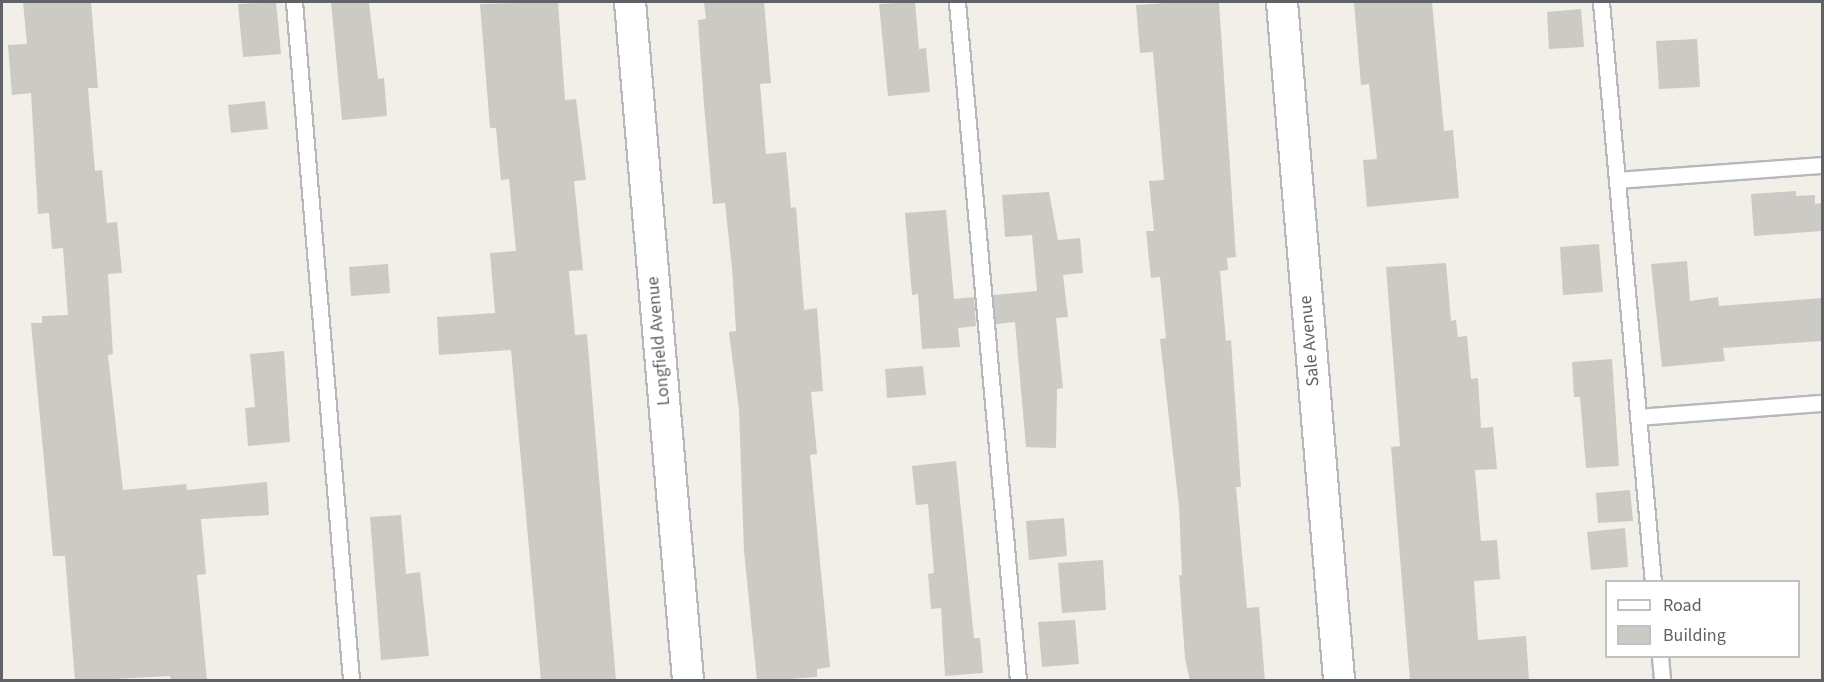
<!DOCTYPE html>
<style>
body{margin:0}
#map{position:relative;width:1824px;height:682px;overflow:hidden;background:#f1efe8;font-family:"Source Sans 3",sans-serif}
div>[style]{position:absolute}
.building>*{inset:0;background:#cccac5}
.roads{filter:drop-shadow(2px 0 #b5b8bc) drop-shadow(-2px 0 #b5b8bc) drop-shadow(0 2px #b5b8bc) drop-shadow(0 -2px #b5b8bc)}
.lane>*{height:15px;margin:-7.5px;padding:0 7.5px;transform-origin:7.5px;border-radius:7.5px;background:#fff}
.street>*{height:30px;margin:-15px;padding:0 15px;transform-origin:15px;border-radius:15px;background:#fff}
span{translate:-50% -50%;white-space:nowrap;text-align:center;line-height:1.15;-webkit-text-stroke:4.5px #fff;paint-order:stroke}
.street-label{font-size:18px;color:#5f6368}
.frame{position:absolute;inset:0;border:3px solid #5f6368;pointer-events:none}
.legend{position:absolute;left:1605px;top:580px;width:195px;height:78px;box-sizing:border-box;background:#fff;border:2px solid #bfc1c3;margin:0;padding:8px 10px;list-style:none;font-size:18px;color:#5f6368}
.legend li{display:flex;align-items:center;gap:12px;height:30px}
.legend b{width:30px;border:2px solid #bfc1c3}
</style>
<div id="map">
<div class="building">
<i style="clip-path:polygon(23px 2px,91px 2px,98px 88px,88px 88px,95px 171px,102px 170px,107px 223px,117px 222px,122px 273px,108px 274px,113px 354px,108px 355px,123px 490px,186px 484px,187px 490px,267px 482px,269px 515px,201px 519px,206px 574px,197px 575px,207px 681px,171px 681px,170px 676px,75px 681px,65px 556px,53px 556px,31px 323px,42px 323px,42px 316px,68px 315px,63px 248px,52px 249px,49px 213px,38px 214px,31px 93px,12px 95px,8px 45px,27px 44px)"></i>
<i style="clip-path:polygon(276px 2px,281px 54px,243px 57px,238px 4px)"></i>
<i style="clip-path:polygon(331px 2px,369px 2px,378px 79px,384px 78px,387px 116px,342px 120px)"></i>
<i style="clip-path:polygon(558px 2px,565px 100px,576px 99px,586px 180px,574px 181px,583px 270px,569px 271px,575px 335px,587px 334px,616px 681px,541px 681px,511px 350px,439px 355px,437px 317px,495px 313px,490px 253px,516px 251px,509px 179px,501px 180px,496px 128px,490px 128px,480px 4px)"></i>
<i style="clip-path:polygon(704px 2px,764px 2px,771px 83px,760px 84px,766px 154px,786px 152px,791px 208px,796px 207px,804px 310px,817px 308px,823px 391px,811px 392px,817px 454px,810px 455px,830px 667px,817px 669px,817px 677px,757px 681px,744px 551px,739px 410px,729px 332px,736px 331px,732px 268px,725px 203px,713px 204px,704px 105px,698px 20px,706px 19px)"></i>
<i style="clip-path:polygon(915px 2px,919px 49px,926px 48px,930px 92px,888px 96px,879px 4px)"></i>
<i style="clip-path:polygon(1180px 2px,1219px 2px,1236px 257px,1227px 258px,1228px 270px,1220px 271px,1226px 341px,1231px 340px,1241px 487px,1236px 487px,1247px 608px,1259px 607px,1265px 681px,1190px 681px,1185px 658px,1179px 575px,1182px 575px,1179px 507px,1160px 339px,1166px 338px,1160px 277px,1151px 278px,1146px 231px,1154px 231px,1149px 181px,1164px 180px,1153px 52px,1140px 53px,1136px 5px)"></i>
<i style="clip-path:polygon(1354px 2px,1432px 2px,1444px 131px,1453px 130px,1459px 198px,1367px 207px,1363px 160px,1377px 159px,1369px 84px,1361px 85px)"></i>
<i style="clip-path:polygon(1581px 9px,1584px 47px,1549px 49px,1547px 12px)"></i>
<i style="clip-path:polygon(1697px 39px,1700px 87px,1659px 89px,1656px 41px)"></i>
<i style="clip-path:polygon(265px 101px,268px 129px,231px 133px,228px 105px)"></i>
<i style="clip-path:polygon(1796px 191px,1796px 196px,1815px 195px,1815px 204px,1822px 203px,1822px 231px,1754px 236px,1751px 194px)"></i>
<i style="clip-path:polygon(1049px 192px,1058px 240px,1080px 238px,1083px 273px,1063px 275px,1068px 317px,1056px 318px,1063px 388px,1057px 389px,1056px 448px,1026px 447px,1015px 322px,996px 324px,993px 295px,1037px 291px,1032px 235px,1005px 237px,1002px 195px)"></i>
<i style="clip-path:polygon(946px 210px,954px 299px,974px 297px,976px 326px,958px 328px,960px 347px,922px 349px,918px 294px,912px 295px,905px 213px)"></i>
<i style="clip-path:polygon(1599px 244px,1603px 292px,1563px 295px,1560px 247px)"></i>
<i style="clip-path:polygon(1687px 261px,1690px 301px,1718px 297px,1719px 306px,1822px 298px,1822px 341px,1723px 348px,1725px 361px,1662px 367px,1651px 264px)"></i>
<i style="clip-path:polygon(1446px 263px,1451px 321px,1456px 320px,1458px 337px,1467px 336px,1471px 379px,1478px 378px,1481px 428px,1493px 427px,1497px 469px,1475px 470px,1481px 541px,1497px 540px,1500px 579px,1474px 581px,1478px 640px,1526px 636px,1529px 681px,1410px 681px,1391px 447px,1400px 446px,1386px 267px)"></i>
<i style="clip-path:polygon(388px 264px,390px 293px,351px 296px,349px 267px)"></i>
<i style="clip-path:polygon(284px 351px,290px 442px,248px 446px,245px 408px,255px 407px,250px 354px)"></i>
<i style="clip-path:polygon(1612px 359px,1619px 466px,1586px 468px,1580px 397px,1574px 397px,1572px 362px)"></i>
<i style="clip-path:polygon(923px 366px,926px 395px,887px 398px,885px 369px)"></i>
<i style="clip-path:polygon(956px 461px,974px 638px,980px 638px,983px 673px,945px 676px,941px 608px,931px 609px,928px 574px,934px 573px,928px 504px,916px 505px,912px 466px)"></i>
<i style="clip-path:polygon(1630px 490px,1633px 521px,1598px 523px,1596px 493px)"></i>
<i style="clip-path:polygon(401px 515px,406px 574px,420px 572px,429px 656px,381px 660px,370px 517px)"></i>
<i style="clip-path:polygon(1064px 518px,1067px 556px,1029px 560px,1026px 521px)"></i>
<i style="clip-path:polygon(1625px 528px,1628px 567px,1591px 570px,1587px 532px)"></i>
<i style="clip-path:polygon(1103px 560px,1106px 610px,1062px 613px,1058px 563px)"></i>
<i style="clip-path:polygon(1075px 620px,1079px 664px,1042px 667px,1038px 622px)"></i>
</div>
<div class="roads">
<div class="lane">
<i style="left:294px;top:2px;width:680px;rotate:85.19deg"></i>
<i style="left:957px;top:2px;width:681px;rotate:84.86deg"></i>
<i style="left:1601px;top:2px;width:582px;rotate:84.88deg"></i>
<i style="left:1617px;top:180px;width:206px;rotate:-4.2deg"></i>
<i style="left:1638px;top:417px;width:185px;rotate:-4.4deg"></i>
<i style="left:1660px;top:656px;width:24px;rotate:85deg"></i>
</div>
<div class="street">
<i style="left:630px;top:2px;width:680px;rotate:85.11deg"></i>
<i style="left:1282px;top:2px;width:680px;rotate:85.19deg"></i>
</div>
</div>
<div class="street-label">
<span style="left:659px;top:341px;rotate:-95deg">Longfield Avenue</span>
<span style="left:1310px;top:341px;rotate:-95deg">Sale Avenue</span>
</div>
<div class="frame"></div>
<ul class="legend">
<li><b style="height:8px;background:#fff"></b>Road</li>
<li><b style="height:16px;background:#cccac5"></b>Building</li>
</ul>
</div>
